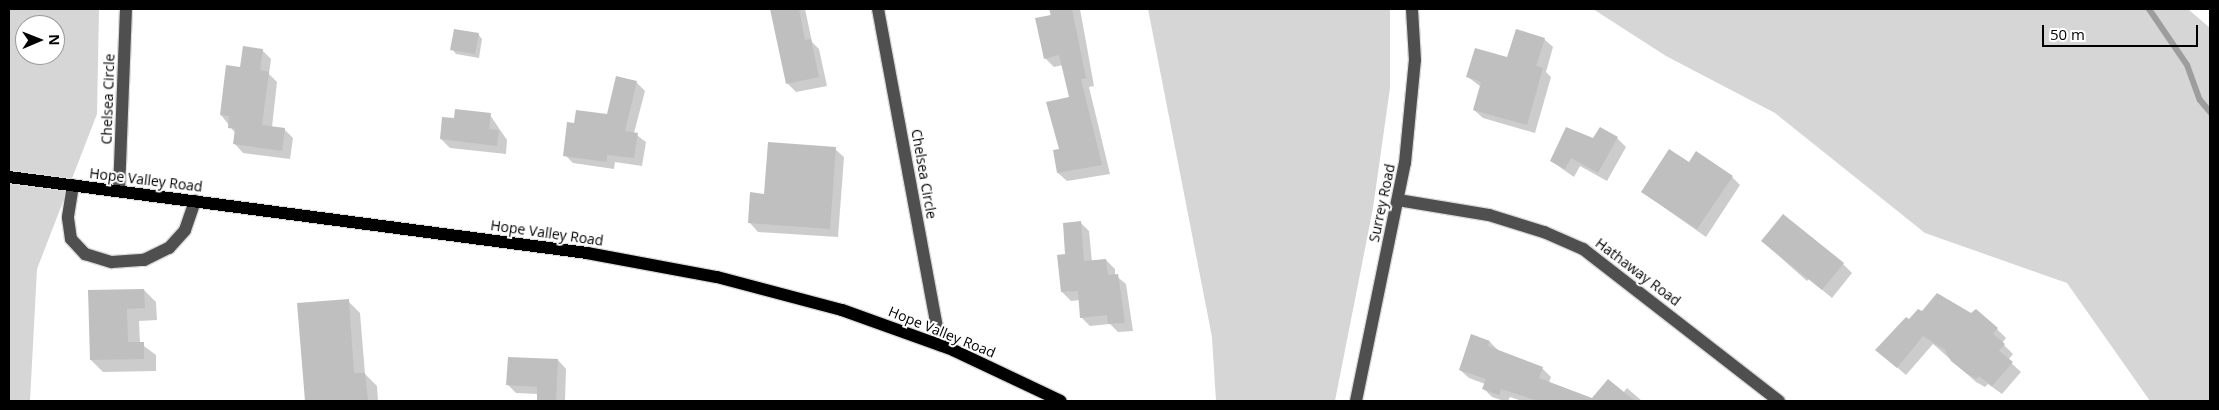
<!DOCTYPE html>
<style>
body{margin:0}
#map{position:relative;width:2219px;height:410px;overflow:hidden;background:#fff;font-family:"Open Sans",sans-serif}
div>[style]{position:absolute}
.green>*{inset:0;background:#d6d6d6}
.shadow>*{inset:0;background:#0003}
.stream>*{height:6px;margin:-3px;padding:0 3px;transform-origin:3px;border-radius:3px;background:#9d9d9d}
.building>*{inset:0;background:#bfbfbf}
.roads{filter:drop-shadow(1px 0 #dbdbdb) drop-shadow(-1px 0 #dbdbdb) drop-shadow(0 1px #dbdbdb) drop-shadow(0 -1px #dbdbdb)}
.minor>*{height:12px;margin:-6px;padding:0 6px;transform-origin:6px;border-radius:6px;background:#4f4f4f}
.major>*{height:12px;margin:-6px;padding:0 6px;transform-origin:6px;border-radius:6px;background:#000}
span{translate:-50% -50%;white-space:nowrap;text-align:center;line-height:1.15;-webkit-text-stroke:4px #fff;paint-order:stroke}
.street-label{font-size:14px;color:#000}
.frame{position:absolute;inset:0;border:10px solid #000;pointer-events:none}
.north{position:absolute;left:15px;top:15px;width:50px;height:50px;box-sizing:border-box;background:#fff;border:1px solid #999;border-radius:50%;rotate:89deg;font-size:14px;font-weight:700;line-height:20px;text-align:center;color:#000}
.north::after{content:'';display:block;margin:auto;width:18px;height:22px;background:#000;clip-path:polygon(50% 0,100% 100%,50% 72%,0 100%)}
.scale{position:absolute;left:2042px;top:25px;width:156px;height:22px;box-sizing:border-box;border:2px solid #000;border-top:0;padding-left:6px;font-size:15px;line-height:18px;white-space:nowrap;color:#000;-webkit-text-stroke:4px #fff;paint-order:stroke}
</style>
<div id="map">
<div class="green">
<i style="clip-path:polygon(evenodd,9px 9px,99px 9px,97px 114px,37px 269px,30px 401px,9px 401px,9px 9px,25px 25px,55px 25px,55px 55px,25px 55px,25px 25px)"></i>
<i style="clip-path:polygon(1148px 9px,1390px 9px,1390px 88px,1373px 208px,1335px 401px,1216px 401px,1212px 337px)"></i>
<i style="clip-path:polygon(1593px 9px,2188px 9px,2210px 28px,2210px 401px,2150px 401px,2067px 283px,1925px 233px,1775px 113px,1666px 56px)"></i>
</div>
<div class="shadow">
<i style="clip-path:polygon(771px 9px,805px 9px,812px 42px,819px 49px,827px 86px,796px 92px,788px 84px)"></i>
<i style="clip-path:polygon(1051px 9px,1080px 9px,1094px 86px,1089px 87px,1110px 174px,1067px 181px,1058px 173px,1071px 98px,1063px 65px,1054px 67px,1045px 58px)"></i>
<i style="clip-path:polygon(478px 34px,482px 39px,479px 58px,456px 54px,452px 49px)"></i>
<i style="clip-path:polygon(1544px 39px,1553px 47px,1546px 72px,1551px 77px,1535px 133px,1483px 118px,1474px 110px,1481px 87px,1468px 77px)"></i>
<i style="clip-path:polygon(262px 50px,271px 59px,269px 74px,277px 82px,272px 127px,284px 129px,293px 138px,290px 159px,243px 153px,235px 144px,236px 134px,221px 115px,241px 69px)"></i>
<i style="clip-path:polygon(617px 78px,637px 83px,645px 91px,634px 133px,646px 142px,642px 166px,615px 162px,614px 169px,573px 163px,565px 155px,576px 124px,608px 116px)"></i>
<i style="clip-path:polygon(490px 115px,507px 140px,506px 154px,450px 148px,441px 139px,455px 120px)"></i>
<i style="clip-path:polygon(1617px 138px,1626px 147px,1607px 181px,1580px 166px,1574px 177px,1551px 161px,1594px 140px)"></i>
<i style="clip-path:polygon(835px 149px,844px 157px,838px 237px,758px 232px,750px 223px,766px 195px)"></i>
<i style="clip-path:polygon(1689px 164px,1732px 177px,1740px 185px,1706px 237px,1642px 192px)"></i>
<i style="clip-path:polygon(1080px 222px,1089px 231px,1092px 262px,1106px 260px,1115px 269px,1115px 275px,1126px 284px,1133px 331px,1118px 332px,1110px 324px,1090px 326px,1081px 317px,1080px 300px,1071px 301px,1062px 292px,1067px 255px)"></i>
<i style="clip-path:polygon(1762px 241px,1843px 264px,1852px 273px,1832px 298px,1809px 279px,1807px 281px)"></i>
<i style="clip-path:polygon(144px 290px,156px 302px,157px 320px,139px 321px,140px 343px,156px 355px,156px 371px,103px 372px,91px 360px,90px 291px)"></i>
<i style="clip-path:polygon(348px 301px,360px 313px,365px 374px,377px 386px,378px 401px,306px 401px,299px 305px)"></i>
<i style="clip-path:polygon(1906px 319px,1997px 329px,2006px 338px,2002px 343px,2013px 354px,2008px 360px,2021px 372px,2002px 394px,1988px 384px,1985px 387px,1976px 382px,1933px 344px,1906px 375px,1877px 350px)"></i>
<i style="clip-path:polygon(1472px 336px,1490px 342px,1499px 351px,1542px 368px,1551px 377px,1549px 383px,1576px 398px,1575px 401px,1522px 401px,1510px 397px,1508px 401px,1504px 401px,1492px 397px,1484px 389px,1485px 384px,1469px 378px,1460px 370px)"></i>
<i style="clip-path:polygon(558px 360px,566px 369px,565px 401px,538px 401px,538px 394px,516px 393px,508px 385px)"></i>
<i style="clip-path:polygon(1608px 381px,1623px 393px,1627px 388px,1642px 401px,1591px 401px)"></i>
</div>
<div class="stream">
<i style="left:2149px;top:9px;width:68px;rotate:55.8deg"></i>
<i style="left:2187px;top:65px;width:37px;rotate:70deg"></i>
<i style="left:2200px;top:100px;width:16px;rotate:50deg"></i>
</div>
<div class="building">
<i style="clip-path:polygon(770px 9px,799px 9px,805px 40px,811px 39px,819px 77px,786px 84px)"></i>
<i style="clip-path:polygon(1049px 9px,1072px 9px,1086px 78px,1081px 79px,1102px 165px,1057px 173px,1053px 150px,1059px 149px,1046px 102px,1069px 97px,1059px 55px,1044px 59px,1035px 18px,1051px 15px)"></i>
<i style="clip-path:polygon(454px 29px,479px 33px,475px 54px,450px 50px)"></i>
<i style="clip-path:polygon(1516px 29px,1545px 38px,1536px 66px,1543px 68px,1527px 125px,1473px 110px,1481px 82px,1466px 77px,1475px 48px,1507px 57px)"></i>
<i style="clip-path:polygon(243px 46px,263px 49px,260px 70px,269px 72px,262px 125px,285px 128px,282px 151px,233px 144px,235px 129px,228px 128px,229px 116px,220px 115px,226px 65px,240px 67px)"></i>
<i style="clip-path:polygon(616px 76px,637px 81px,625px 131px,638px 133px,634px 158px,607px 155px,607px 162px,563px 156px,567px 122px,574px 123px,576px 110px,607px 114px)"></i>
<i style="clip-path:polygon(455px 109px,491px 113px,489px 129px,499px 130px,497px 146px,440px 139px,442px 117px,454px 118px)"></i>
<i style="clip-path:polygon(1566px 127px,1593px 138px,1600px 127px,1618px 137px,1598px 173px,1571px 158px,1565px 169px,1550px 161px)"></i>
<i style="clip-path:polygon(768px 142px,836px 147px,830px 229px,748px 223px,750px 192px,764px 194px)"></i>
<i style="clip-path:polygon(1669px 149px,1689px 162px,1696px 151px,1733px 176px,1697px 229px,1641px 192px)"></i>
<i style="clip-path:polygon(1783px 214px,1844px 263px,1822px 290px,1761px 241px)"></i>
<i style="clip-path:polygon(1081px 221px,1084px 261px,1106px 259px,1108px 275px,1118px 274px,1125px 323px,1108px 324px,1107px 315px,1080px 318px,1078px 291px,1061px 292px,1057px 255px,1065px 254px,1063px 223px)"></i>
<i style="clip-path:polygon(144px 289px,145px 308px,127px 309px,128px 342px,144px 342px,144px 359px,90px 360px,88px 290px)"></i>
<i style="clip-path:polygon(1937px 293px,1971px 313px,1976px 309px,1998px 328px,1993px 334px,2005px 344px,1999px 351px,2013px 362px,1992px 386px,1979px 376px,1976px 379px,1966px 373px,1951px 361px,1945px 350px,1923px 336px,1897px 368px,1875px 350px,1906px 317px,1909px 319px,1918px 309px,1922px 311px)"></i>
<i style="clip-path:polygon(349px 299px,354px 373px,365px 373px,368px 401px,305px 401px,297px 303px)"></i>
<i style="clip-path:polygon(1471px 334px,1490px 341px,1488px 346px,1543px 367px,1539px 378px,1592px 398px,1608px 379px,1635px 401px,1538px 401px,1501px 389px,1499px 395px,1482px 389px,1486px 379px,1459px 370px)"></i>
<i style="clip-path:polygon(508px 357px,558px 359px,556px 401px,537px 401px,537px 387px,506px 385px)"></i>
</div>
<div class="roads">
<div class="minor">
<i style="left:878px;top:9px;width:342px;rotate:79.5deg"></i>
<i style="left:73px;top:185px;width:33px;rotate:99deg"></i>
<i style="left:68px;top:218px;width:21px;rotate:82deg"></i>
<i style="left:71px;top:239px;width:21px;rotate:47deg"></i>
<i style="left:85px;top:254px;width:28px;rotate:17deg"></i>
<i style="left:112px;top:262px;width:32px;rotate:-4deg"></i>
<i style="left:144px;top:260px;width:28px;rotate:-26deg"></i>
<i style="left:169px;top:248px;width:24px;rotate:-48deg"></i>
<i style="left:185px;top:230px;width:31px;rotate:-71deg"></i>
<i style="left:119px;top:191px;width:182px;rotate:-87.8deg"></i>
<i style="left:1398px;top:200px;width:92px;rotate:9.4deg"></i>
<i style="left:1489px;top:215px;width:58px;rotate:17.2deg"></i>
<i style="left:1544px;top:232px;width:43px;rotate:23.6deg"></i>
<i style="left:1583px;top:249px;width:248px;rotate:37.8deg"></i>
<i style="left:1356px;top:401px;width:243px;rotate:-78.4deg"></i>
<i style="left:1405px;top:163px;width:103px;rotate:-84.5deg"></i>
<i style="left:1415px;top:60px;width:51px;rotate:-93.4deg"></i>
</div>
<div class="major">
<i style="left:9px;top:177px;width:583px;rotate:7.49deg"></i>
<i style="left:587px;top:253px;width:132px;rotate:10.5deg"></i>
<i style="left:717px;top:277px;width:129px;rotate:14.8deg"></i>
<i style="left:842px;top:310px;width:118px;rotate:19.8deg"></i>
<i style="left:953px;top:350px;width:119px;rotate:25.3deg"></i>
</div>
</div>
<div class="street-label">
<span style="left:108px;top:99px;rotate:-88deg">Chelsea Circle</span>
<span style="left:924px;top:174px;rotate:80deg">Chelsea Circle</span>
<span style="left:146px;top:180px;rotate:7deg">Hope Valley Road</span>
<span style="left:1382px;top:203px;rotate:-78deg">Surrey Road</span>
<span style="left:547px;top:233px;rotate:8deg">Hope Valley Road</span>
<span style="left:1638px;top:272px;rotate:37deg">Hathaway Road</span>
<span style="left:942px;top:332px;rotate:22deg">Hope Valley Road</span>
</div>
<div class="frame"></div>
<div class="north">N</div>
<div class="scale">50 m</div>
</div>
